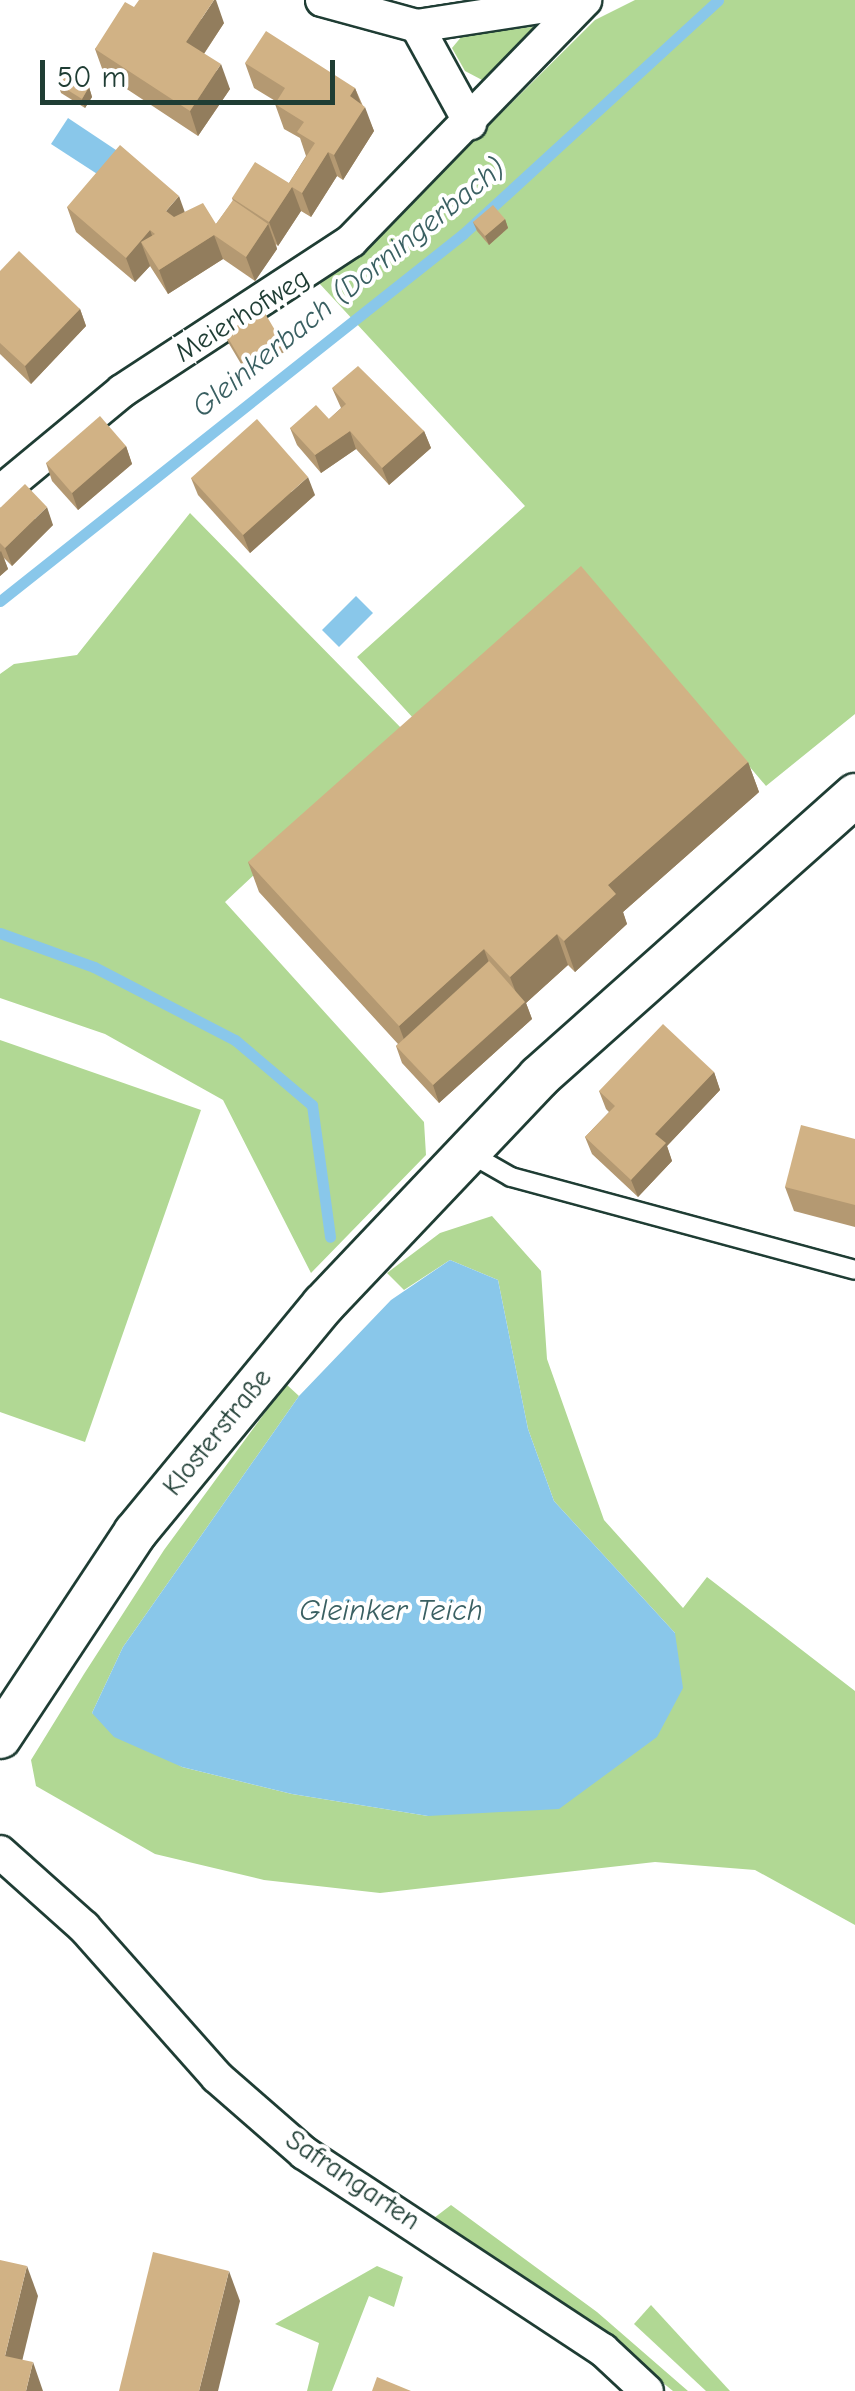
<!DOCTYPE html>
<meta charset="utf-8">
<style>
body{margin:0}
#map{position:relative;width:855px;height:2391px;overflow:hidden;background:#fff;font-family:"Comic Neue",sans-serif}
div>[style]{position:absolute}
.green>*{inset:0;background:#b1d894}
.water>*{inset:0;background:#89c7ea}
.stream>*{height:11px;margin:-5.5px;padding:0 5.5px;transform-origin:5.5px;border-radius:5.5px;background:#89c7ea}
.roads{filter:drop-shadow(2px 0 #1f3d34) drop-shadow(-2px 0 #1f3d34) drop-shadow(0 2px #1f3d34) drop-shadow(0 -2px #1f3d34)}
.service>*{height:18px;margin:-9px;padding:0 9px;transform-origin:9px;border-radius:9px;background:#fff}
.minor>*{height:32px;margin:-16px;padding:0 16px;transform-origin:16px;border-radius:16px;background:#fff}
.tertiary>*{height:42px;margin:-21px;padding:0 21px;transform-origin:21px;border-radius:21px;background:#fff}
.wall>*{inset:0;background:#b49972}
.shaded-wall>*{inset:0;background:#927d5d}
.building>*{inset:0;background:#d1b285}
span{translate:-50% -50%;white-space:nowrap;text-align:center;line-height:1.15;-webkit-text-stroke:8px #fff;paint-order:stroke}
.street-label{font-size:28px;color:#1f3d34}
.water-label{font-size:30px;color:#3a6062;font-style:italic}
.scale{position:absolute;left:40px;top:60px;width:295px;height:45px;box-sizing:border-box;border:5px solid #1f3d34;border-top:0;padding-left:12px;font-size:30px;line-height:35px;white-space:nowrap;color:#1f3d34;-webkit-text-stroke:8px #fff;paint-order:stroke}
</style>
<div id="map">
<div class="green">
<i style="clip-path:polygon(635px 0,855px 0,855px 714px,766px 786px,710px 720px,426px 732px,357px 657px,525px 506px,319px 283px,378px 236px,595px 20px)"></i>
<i style="clip-path:polygon(538px 26px,484px 81px,465px 71px,452px 48px,462px 36px)"></i>
<i style="clip-path:polygon(190px 513px,406px 733px,225px 902px,424px 1122px,426px 1155px,311px 1273px,223px 1100px,105px 1034px,0 998px,0 674px,14px 664px,77px 655px)"></i>
<i style="clip-path:polygon(0 1040px,201px 1110px,85px 1442px,0 1412px)"></i>
<i style="clip-path:polygon(492px 1216px,541px 1271px,547px 1359px,604px 1520px,683px 1608px,707px 1577px,855px 1691px,855px 1925px,755px 1870px,655px 1862px,380px 1893px,264px 1880px,155px 1854px,36px 1786px,31px 1760px,84px 1674px,164px 1550px,286px 1384px,299px 1396px,123px 1647px,92px 1713px,182px 1767px,292px 1794px,428px 1816px,675px 1633px,554px 1501px,528px 1429px,498px 1280px,450px 1260px,404px 1290px,387px 1273px,440px 1233px)"></i>
<i style="clip-path:polygon(451px 2205px,597px 2312px,688px 2391px,673px 2391px,568px 2306px,434px 2218px)"></i>
<i style="clip-path:polygon(377px 2266px,403px 2277px,394px 2307px,369px 2296px,332px 2391px,307px 2391px,319px 2343px,275px 2324px)"></i>
<i style="clip-path:polygon(651px 2305px,730px 2391px,706px 2391px,634px 2324px)"></i>
</div>
<div class="water">
<i style="clip-path:polygon(68px 118px,125px 156px,108px 181px,51px 144px)"></i>
<i style="clip-path:polygon(356px 596px,373px 613px,339px 647px,322px 630px)"></i>
<i style="clip-path:polygon(450px 1260px,498px 1280px,528px 1429px,554px 1501px,675px 1633px,683px 1688px,657px 1737px,559px 1809px,428px 1816px,292px 1794px,182px 1767px,114px 1737px,92px 1713px,123px 1647px,299px 1396px,391px 1300px)"></i>
</div>
<div class="stream">
<i style="left:0;top:601px;width:591px;rotate:-38.4deg"></i>
<i style="left:463px;top:234px;width:346px;rotate:-42.5deg"></i>
<i style="left:0;top:933px;width:100px;rotate:19.9deg"></i>
<i style="left:94px;top:967px;width:159px;rotate:27.4deg"></i>
<i style="left:235px;top:1040px;width:101px;rotate:40.2deg"></i>
<i style="left:312px;top:1105px;width:133px;rotate:82.2deg"></i>
</div>
<div class="roads">
<div class="service">
<i style="left:469px;top:1153px;width:48px;rotate:29.7deg"></i>
<i style="left:511px;top:1177px;width:356px;rotate:15.1deg"></i>
</div>
<div class="minor">
<i style="left:322px;top:0;width:98px;rotate:15.3deg"></i>
<i style="left:417px;top:26px;width:170px;rotate:-8.8deg"></i>
<i style="left:417px;top:26px;width:111px;rotate:61.3deg"></i>
<i style="left:0;top:492px;width:158px;rotate:-39.6deg"></i>
<i style="left:122px;top:391px;width:274px;rotate:-33.2deg"></i>
<i style="left:351px;top:241px;width:336px;rotate:-45.8deg"></i>
<i style="left:0;top:1852px;width:113px;rotate:41.8deg"></i>
<i style="left:84px;top:1927px;width:200px;rotate:48.4deg"></i>
<i style="left:217px;top:2077px;width:116px;rotate:41.1deg"></i>
<i style="left:304px;top:2153px;width:358px;rotate:33.4deg"></i>
<i style="left:603px;top:2350px;width:60px;rotate:43deg"></i>
</div>
<div class="tertiary">
<i style="left:0;top:1737px;width:245px;rotate:-56.5deg"></i>
<i style="left:135px;top:1533px;width:296px;rotate:-50.5deg"></i>
<i style="left:323px;top:1305px;width:314px;rotate:-46.5deg"></i>
<i style="left:539px;top:1077px;width:424px;rotate:-41.7deg"></i>
</div>
</div>
<div class="wall">
<i style="clip-path:polygon(134px 7px,224px 23px,204px 54px,230px 89px,198px 136px,104px 74px,95px 49px)"></i>
<i style="clip-path:polygon(245px 63px,355px 88px,374px 131px,343px 180px,337px 176px,311px 217px,301px 211px,278px 246px,276px 244px,277px 249px,255px 281px,223px 259px,168px 294px,150px 266px,135px 282px,76px 232px,67px 207px,185px 212px,216px 224px,233px 201px,232px 198px,289px 183px,306px 156px,300px 138px,284px 129px,275px 104px,277px 102px,254px 88px)"></i>
<i style="clip-path:polygon(58px 84px,89px 87px,92px 97px,85px 108px,61px 93px)"></i>
<i style="clip-path:polygon(505px 219px,508px 228px,489px 245px,477px 231px,473px 222px)"></i>
<i style="clip-path:polygon(0 271px,80px 309px,86px 326px,31px 384px,0 354px)"></i>
<i style="clip-path:polygon(225px 333px,282px 342px,286px 351px,247px 374px,228px 342px)"></i>
<i style="clip-path:polygon(332px 388px,424px 431px,431px 448px,389px 485px,356px 449px,321px 473px,297px 445px,290px 428px,329px 419px,341px 408px)"></i>
<i style="clip-path:polygon(126px 446px,132px 464px,78px 510px,52px 481px,46px 463px)"></i>
<i style="clip-path:polygon(191px 478px,315px 495px,250px 553px,198px 495px)"></i>
<i style="clip-path:polygon(0 508px,53px 525px,12px 566px,4px 558px,8px 569px,0 576px)"></i>
<i style="clip-path:polygon(748px 762px,759px 792px,623px 912px,627px 924px,575px 972px,568px 965px,526px 1003px,532px 1019px,439px 1103px,402px 1063px,396px 1046px,398px 1044px,259px 892px,248px 862px)"></i>
<i style="clip-path:polygon(714px 1072px,720px 1090px,667px 1146px,672px 1161px,638px 1197px,592px 1154px,585px 1137px,609px 1112px,606px 1109px,599px 1091px)"></i>
<i style="clip-path:polygon(855px 1139px,855px 1227px,794px 1211px,785px 1187px)"></i>
</div>
<div class="shaded-wall">
<i style="clip-path:polygon(214px 0,216px 0,224px 23px,195px 67px,186px 42px)"></i>
<i style="clip-path:polygon(221px 64px,230px 89px,198px 136px,190px 111px)"></i>
<i style="clip-path:polygon(89px 87px,92px 97px,85px 108px,82px 99px)"></i>
<i style="clip-path:polygon(355px 88px,363px 110px,365px 107px,374px 131px,343px 180px,334px 155px,350px 96px)"></i>
<i style="clip-path:polygon(328px 152px,337px 176px,311px 217px,302px 193px)"></i>
<i style="clip-path:polygon(292px 187px,301px 211px,278px 246px,269px 222px)"></i>
<i style="clip-path:polygon(179px 196px,188px 221px,175px 236px,166px 211px)"></i>
<i style="clip-path:polygon(505px 219px,508px 228px,489px 245px,485px 236px)"></i>
<i style="clip-path:polygon(268px 224px,277px 249px,255px 281px,246px 257px)"></i>
<i style="clip-path:polygon(150px 230px,159px 255px,141px 242px,150px 266px,135px 282px,126px 258px)"></i>
<i style="clip-path:polygon(214px 235px,223px 259px,168px 294px,159px 270px)"></i>
<i style="clip-path:polygon(80px 309px,86px 326px,31px 384px,25px 366px)"></i>
<i style="clip-path:polygon(350px 431px,356px 449px,321px 473px,315px 455px)"></i>
<i style="clip-path:polygon(424px 431px,431px 448px,389px 485px,382px 468px)"></i>
<i style="clip-path:polygon(126px 446px,132px 464px,78px 510px,72px 493px)"></i>
<i style="clip-path:polygon(308px 477px,315px 495px,250px 553px,243px 535px)"></i>
<i style="clip-path:polygon(47px 507px,53px 525px,12px 566px,5px 548px)"></i>
<i style="clip-path:polygon(1px 551px,8px 569px,0 576px,0 552px)"></i>
<i style="clip-path:polygon(748px 762px,759px 792px,623px 912px,627px 924px,575px 972px,564px 941px,608px 885px)"></i>
<i style="clip-path:polygon(557px 934px,568px 965px,526px 1003px,532px 1019px,439px 1103px,433px 1085px,521px 1006px,510px 977px)"></i>
<i style="clip-path:polygon(484px 949px,495px 979px,410px 1056px,399px 1026px)"></i>
<i style="clip-path:polygon(714px 1072px,720px 1090px,667px 1146px,672px 1161px,638px 1197px,631px 1180px,655px 1134px)"></i>
<i style="clip-path:polygon(27px 2266px,38px 2296px,16px 2386px,5px 2356px)"></i>
<i style="clip-path:polygon(229px 2271px,240px 2301px,218px 2391px,199px 2391px)"></i>
<i style="clip-path:polygon(33px 2362px,43px 2391px,26px 2391px)"></i>
</div>
<div class="building">
<i style="clip-path:polygon(139px 0,214px 0,186px 42px,221px 64px,190px 111px,95px 49px,125px 2px,134px 7px)"></i>
<i style="clip-path:polygon(266px 31px,355px 88px,350px 96px,365px 107px,334px 155px,328px 152px,302px 193px,292px 187px,269px 222px,232px 198px,255px 162px,289px 183px,315px 143px,297px 132px,304px 122px,275px 104px,285px 88px,245px 63px)"></i>
<i style="clip-path:polygon(64px 73px,89px 87px,82px 99px,58px 84px)"></i>
<i style="clip-path:polygon(120px 145px,179px 196px,166px 211px,174px 217px,203px 203px,216px 224px,233px 200px,268px 224px,246px 257px,214px 235px,159px 270px,141px 242px,155px 234px,150px 230px,126px 258px,67px 207px)"></i>
<i style="clip-path:polygon(493px 205px,505px 219px,485px 236px,473px 222px)"></i>
<i style="clip-path:polygon(19px 251px,80px 309px,25px 366px,0 343px,0 271px)"></i>
<i style="clip-path:polygon(263px 310px,282px 342px,244px 365px,225px 333px)"></i>
<i style="clip-path:polygon(358px 366px,424px 431px,382px 468px,350px 431px,315px 455px,290px 428px,316px 405px,329px 419px,346px 404px,332px 388px)"></i>
<i style="clip-path:polygon(100px 416px,126px 446px,72px 493px,46px 463px)"></i>
<i style="clip-path:polygon(257px 419px,308px 477px,243px 535px,191px 478px)"></i>
<i style="clip-path:polygon(25px 484px,47px 507px,5px 548px,0 543px,0 508px)"></i>
<i style="clip-path:polygon(581px 566px,748px 762px,608px 885px,616px 894px,564px 941px,557px 934px,510px 977px,484px 949px,399px 1026px,248px 862px)"></i>
<i style="clip-path:polygon(489px 961px,525px 1002px,433px 1085px,396px 1046px)"></i>
<i style="clip-path:polygon(663px 1024px,714px 1072px,655px 1134px,666px 1143px,631px 1180px,585px 1137px,615px 1106px,599px 1091px)"></i>
<i style="clip-path:polygon(801px 1125px,855px 1139px,855px 1205px,785px 1187px)"></i>
<i style="clip-path:polygon(153px 2252px,229px 2271px,199px 2391px,119px 2391px)"></i>
<i style="clip-path:polygon(0 2260px,27px 2266px,5px 2356px,33px 2362px,26px 2391px,0 2391px)"></i>
<i style="clip-path:polygon(377px 2377px,411px 2391px,372px 2391px)"></i>
</div>
<div class="street-label">
<span style="left:242px;top:315px;rotate:-32deg">Meierhofweg</span>
<span style="left:217px;top:1432px;rotate:-51deg">Klosterstraße</span>
<span style="left:353px;top:2180px;rotate:34deg">Safrangarten</span>
</div>
<div class="water-label">
<span style="left:349px;top:288px;rotate:-39deg">Gleinkerbach (Dorningerbach)</span>
<span style="left:391px;top:1611px">Gleinker Teich</span>
</div>
<div class="scale">50 m</div>
</div>
